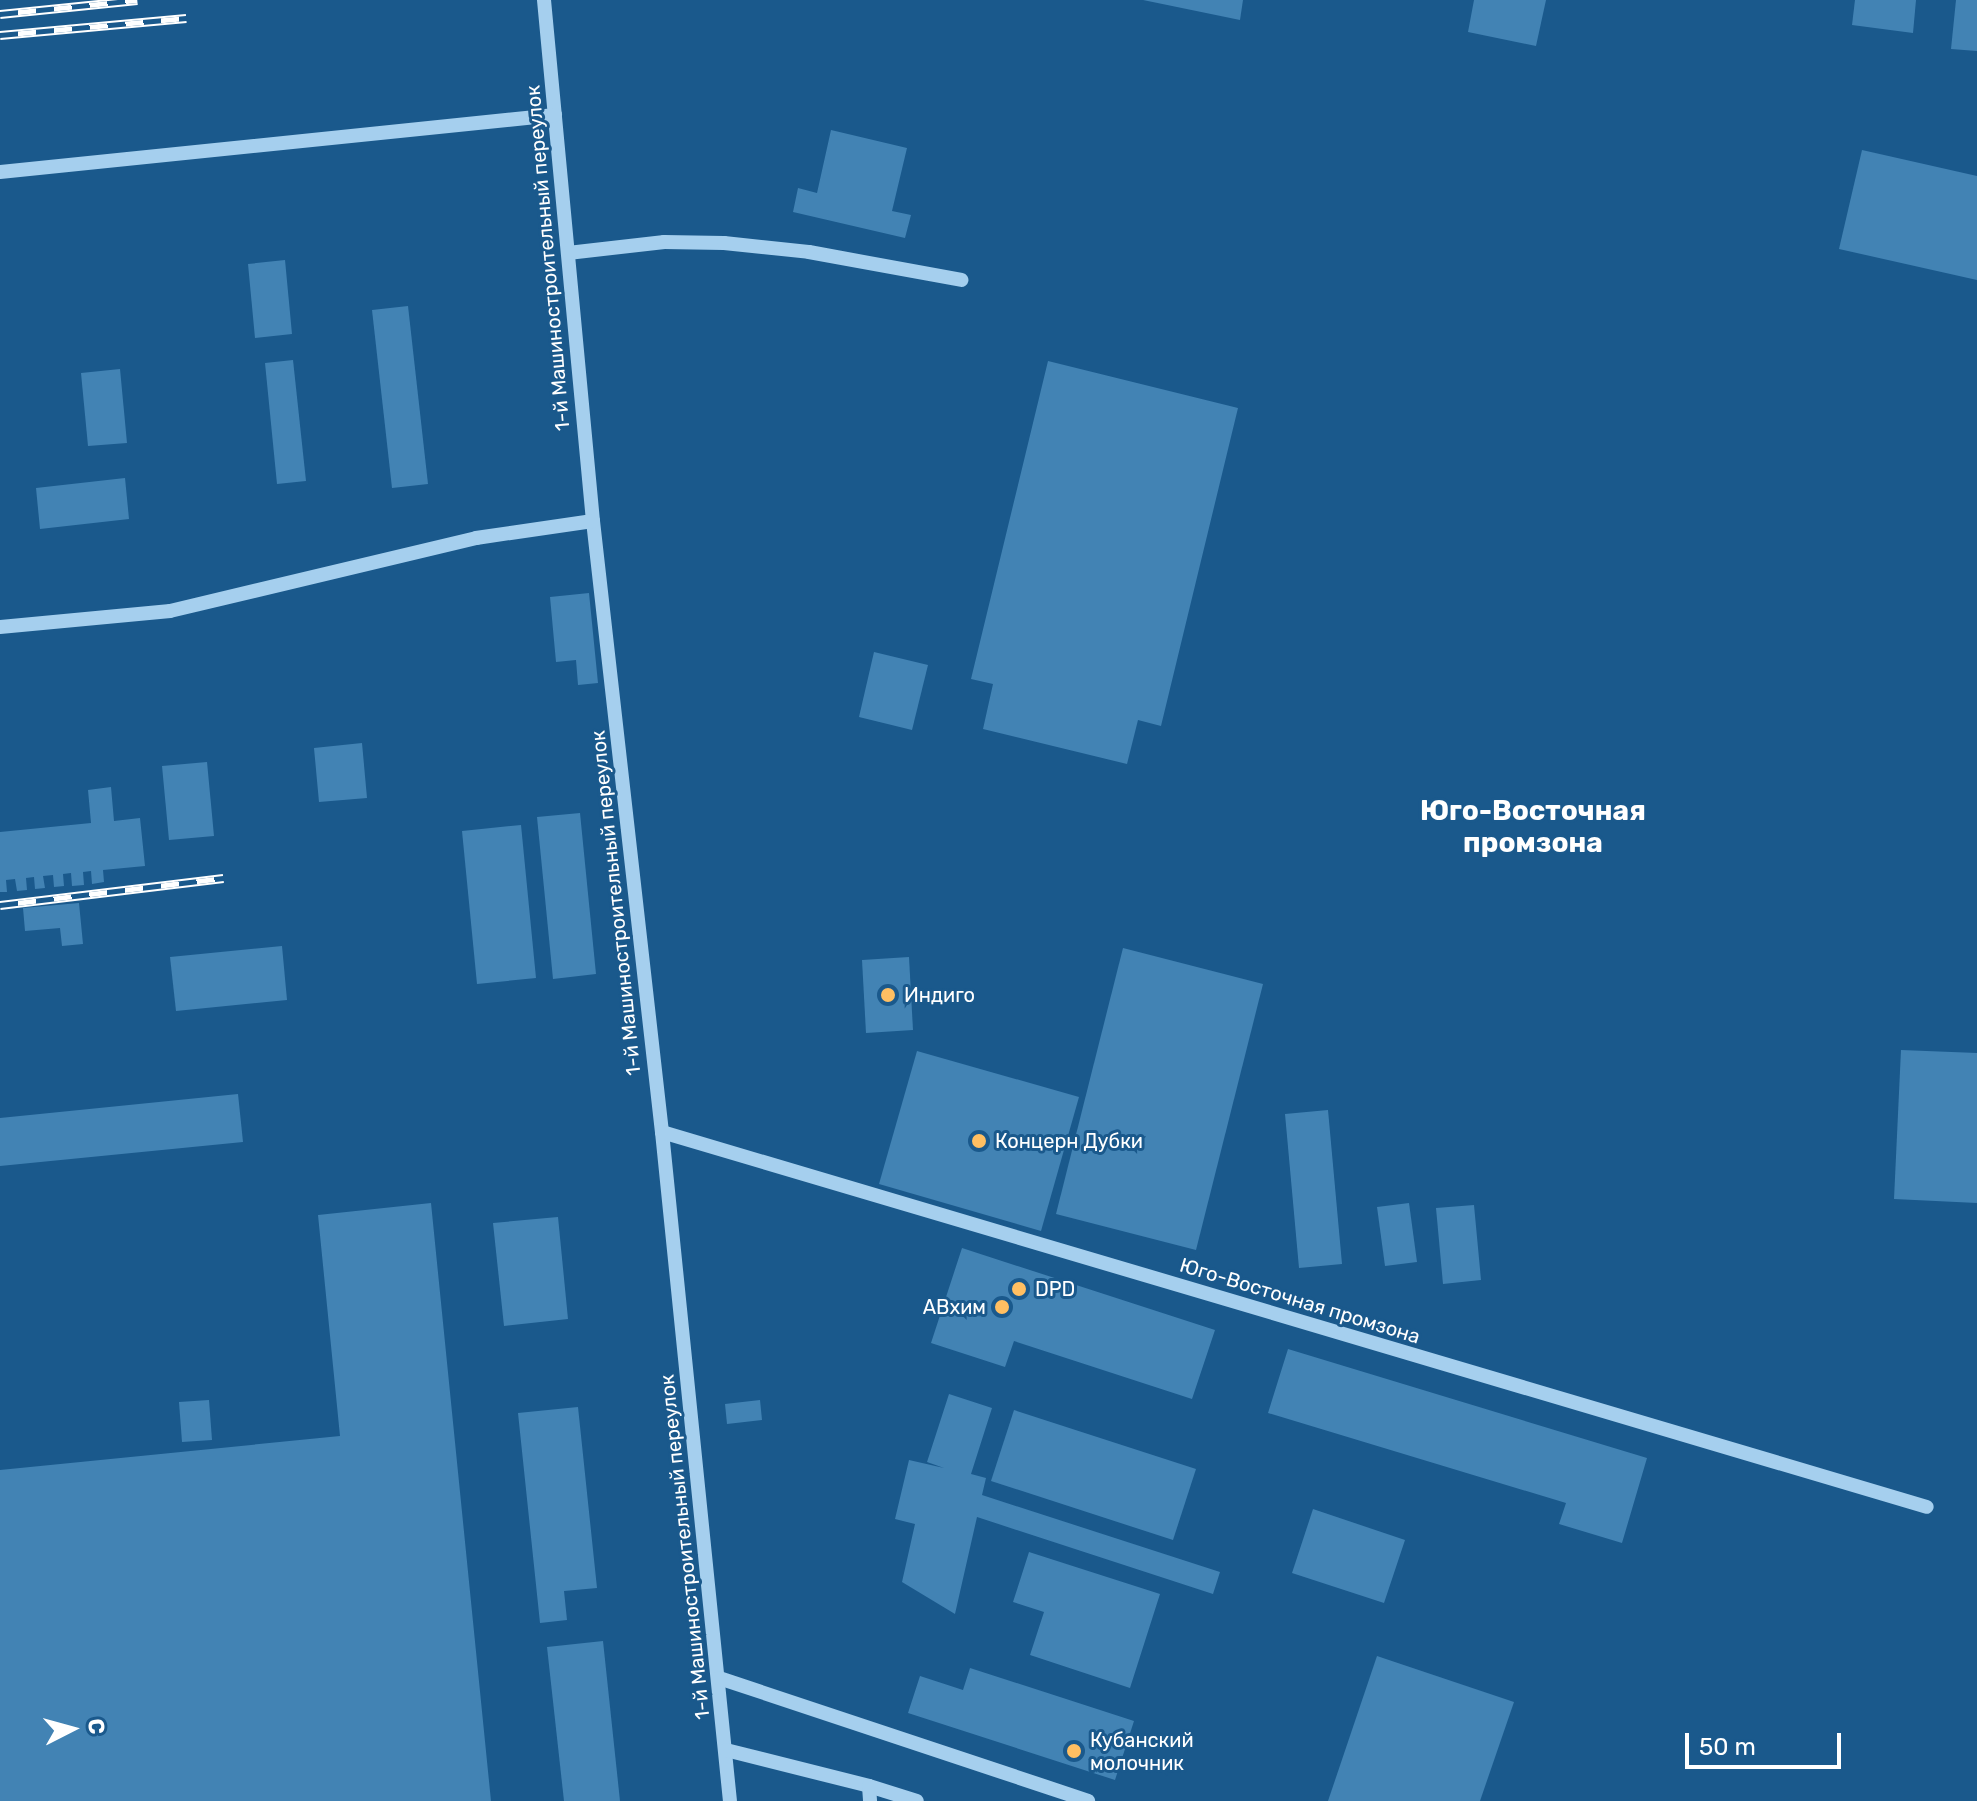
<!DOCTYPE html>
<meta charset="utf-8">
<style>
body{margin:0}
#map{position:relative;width:1977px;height:1801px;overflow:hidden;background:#1a598c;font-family:Rubik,sans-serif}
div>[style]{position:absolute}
.building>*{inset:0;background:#4283b4}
.minor>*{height:14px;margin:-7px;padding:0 7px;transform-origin:7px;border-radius:7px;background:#a5cfee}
.rail>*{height:9px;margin-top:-4.5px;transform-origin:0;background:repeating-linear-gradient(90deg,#1a598c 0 18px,#fff 0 36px);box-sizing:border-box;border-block:2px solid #fff}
.dots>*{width:22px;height:22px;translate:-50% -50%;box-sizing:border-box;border:4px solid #1a598c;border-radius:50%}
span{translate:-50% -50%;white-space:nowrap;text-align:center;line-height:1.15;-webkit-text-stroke:6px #1a598c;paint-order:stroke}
.street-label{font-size:20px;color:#fff}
.poi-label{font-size:20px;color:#fff}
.left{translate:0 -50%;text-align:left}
.right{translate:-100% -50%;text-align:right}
.district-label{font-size:28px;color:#fff;font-weight:700}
.north{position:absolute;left:32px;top:1689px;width:80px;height:80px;-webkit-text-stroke:6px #1a598c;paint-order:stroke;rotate:84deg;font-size:22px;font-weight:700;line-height:32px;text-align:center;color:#fff}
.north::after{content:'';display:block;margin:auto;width:28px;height:36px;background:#fff;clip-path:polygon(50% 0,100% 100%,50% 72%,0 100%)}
.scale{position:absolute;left:1685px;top:1733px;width:156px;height:36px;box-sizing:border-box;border:4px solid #fff;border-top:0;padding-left:10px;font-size:24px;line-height:28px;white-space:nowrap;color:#fff;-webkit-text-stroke:6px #1a598c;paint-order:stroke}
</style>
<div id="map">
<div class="building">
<i style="clip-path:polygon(1143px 0,1243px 0,1240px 20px)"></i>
<i style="clip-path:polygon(1474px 0,1546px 0,1536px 46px,1468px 32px)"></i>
<i style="clip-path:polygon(1855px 0,1916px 0,1913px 33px,1852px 25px)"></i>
<i style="clip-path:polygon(1956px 0,1977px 0,1977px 51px,1951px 49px)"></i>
<i style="clip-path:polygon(831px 130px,907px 148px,892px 211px,911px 215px,905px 238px,793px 212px,798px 188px,817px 193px)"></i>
<i style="clip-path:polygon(1862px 150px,1977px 176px,1977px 280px,1839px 249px)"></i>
<i style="clip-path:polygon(285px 260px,292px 334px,255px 338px,248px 264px)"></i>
<i style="clip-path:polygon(408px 306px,428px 484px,392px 488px,372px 310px)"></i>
<i style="clip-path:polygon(293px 360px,306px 481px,277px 484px,265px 363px)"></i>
<i style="clip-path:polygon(1048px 361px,1238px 408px,1161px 726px,1138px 720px,1127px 764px,983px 729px,993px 684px,971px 679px)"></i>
<i style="clip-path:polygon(120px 369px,127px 443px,88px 446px,81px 373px)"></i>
<i style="clip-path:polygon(125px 478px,129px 519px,40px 529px,36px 488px)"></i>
<i style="clip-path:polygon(589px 593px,598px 683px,578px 685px,576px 660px,556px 662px,550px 597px)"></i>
<i style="clip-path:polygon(874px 652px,928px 665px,912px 730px,859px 717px)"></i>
<i style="clip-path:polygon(362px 743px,367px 798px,319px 802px,314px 748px)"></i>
<i style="clip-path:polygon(207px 762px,214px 836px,169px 840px,162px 766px)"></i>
<i style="clip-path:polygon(111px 787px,114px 821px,140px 818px,145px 866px,103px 870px,104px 882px,92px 884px,91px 871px,83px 872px,84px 885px,72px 886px,71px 873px,63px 874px,64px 886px,54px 887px,53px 875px,43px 876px,45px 888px,35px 889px,34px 877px,26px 878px,27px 890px,17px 891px,15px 879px,6px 880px,7px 892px,0 892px,0 832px,91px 823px,88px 790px)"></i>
<i style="clip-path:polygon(580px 813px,596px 974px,553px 979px,537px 817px)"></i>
<i style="clip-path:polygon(521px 825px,536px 978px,477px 984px,462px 831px)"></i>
<i style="clip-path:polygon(79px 903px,83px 944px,62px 946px,60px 928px,25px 931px,23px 908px)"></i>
<i style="clip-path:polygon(282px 946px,287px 1000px,176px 1011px,170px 957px)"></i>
<i style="clip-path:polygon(1123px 948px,1263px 984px,1196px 1250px,1056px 1214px)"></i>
<i style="clip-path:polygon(909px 957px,913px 1030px,866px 1033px,862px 960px)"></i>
<i style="clip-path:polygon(1901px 1050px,1977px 1053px,1977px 1203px,1894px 1199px)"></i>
<i style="clip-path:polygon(917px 1051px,1079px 1097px,1041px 1231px,879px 1184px)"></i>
<i style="clip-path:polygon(238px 1094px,243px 1142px,0 1166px,0 1118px)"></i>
<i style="clip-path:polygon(1328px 1110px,1342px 1264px,1299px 1268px,1285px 1114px)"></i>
<i style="clip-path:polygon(431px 1203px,491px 1801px,0 1801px,0 1470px,340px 1436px,318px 1215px)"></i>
<i style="clip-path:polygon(1409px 1203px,1417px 1262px,1385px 1266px,1377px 1207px)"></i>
<i style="clip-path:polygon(1474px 1205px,1481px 1280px,1443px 1284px,1436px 1208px)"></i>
<i style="clip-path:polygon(558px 1217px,568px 1319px,504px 1326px,493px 1223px)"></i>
<i style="clip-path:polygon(962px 1248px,1215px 1330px,1192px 1399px,1014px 1341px,1005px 1367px,931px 1343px)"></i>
<i style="clip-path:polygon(1288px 1349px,1647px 1458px,1622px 1543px,1559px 1524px,1566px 1503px,1268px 1413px)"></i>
<i style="clip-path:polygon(949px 1394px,992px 1408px,971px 1474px,986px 1478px,982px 1495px,1220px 1572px,1213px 1594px,977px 1517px,955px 1614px,902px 1582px,915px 1524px,895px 1519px,909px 1460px,944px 1468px,927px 1462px)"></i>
<i style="clip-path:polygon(209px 1400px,212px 1440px,182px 1442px,179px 1402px)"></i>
<i style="clip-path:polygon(760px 1400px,762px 1420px,727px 1424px,725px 1404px)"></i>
<i style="clip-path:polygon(578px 1407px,597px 1588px,564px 1591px,567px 1620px,540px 1623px,518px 1413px)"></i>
<i style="clip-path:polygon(1014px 1410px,1196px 1469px,1173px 1540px,991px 1481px)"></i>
<i style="clip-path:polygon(1313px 1509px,1405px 1540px,1384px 1603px,1292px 1573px)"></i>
<i style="clip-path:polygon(1029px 1552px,1160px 1594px,1130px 1688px,1030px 1655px,1044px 1612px,1013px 1602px)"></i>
<i style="clip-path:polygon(603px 1641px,620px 1801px,564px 1801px,547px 1647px)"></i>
<i style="clip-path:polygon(1377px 1656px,1514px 1702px,1480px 1801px,1328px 1801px)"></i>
<i style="clip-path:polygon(970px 1668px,1134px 1721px,1115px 1780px,908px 1713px,920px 1676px,963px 1690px)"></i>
</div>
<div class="minor">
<i style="left:544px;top:0;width:523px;rotate:84.63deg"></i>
<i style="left:593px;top:521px;width:615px;rotate:83.56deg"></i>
<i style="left:662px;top:1132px;width:672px;rotate:84.2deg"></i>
<i style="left:0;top:172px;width:558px;rotate:-5.86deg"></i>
<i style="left:568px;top:253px;width:97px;rotate:-6.5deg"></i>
<i style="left:664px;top:242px;width:60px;rotate:1deg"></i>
<i style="left:724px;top:243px;width:85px;rotate:6deg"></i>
<i style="left:809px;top:252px;width:155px;rotate:10.4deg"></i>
<i style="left:0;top:627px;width:171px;rotate:-5.4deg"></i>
<i style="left:170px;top:611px;width:315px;rotate:-13.4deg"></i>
<i style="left:476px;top:538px;width:118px;rotate:-8.3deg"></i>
<i style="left:662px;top:1132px;width:1319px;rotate:16.51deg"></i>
<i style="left:719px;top:1678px;width:389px;rotate:18.4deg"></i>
<i style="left:726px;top:1750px;width:147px;rotate:14.1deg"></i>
<i style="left:869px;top:1786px;width:15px;rotate:86deg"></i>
<i style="left:869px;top:1786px;width:50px;rotate:17.4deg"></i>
</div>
<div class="rail">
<i style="left:0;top:14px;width:138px;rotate:-5.8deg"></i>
<i style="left:0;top:35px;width:187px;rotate:-5.2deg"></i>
<i style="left:0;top:905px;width:225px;rotate:-6.9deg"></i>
</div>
<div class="dots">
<i style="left:888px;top:995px;background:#ffbf62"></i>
<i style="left:979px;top:1141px;background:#ffbf62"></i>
<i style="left:1019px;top:1289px;background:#ffbf62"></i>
<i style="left:1002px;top:1307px;background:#ffbf62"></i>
<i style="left:1074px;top:1751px;background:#ffbf62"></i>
</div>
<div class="street-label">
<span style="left:548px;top:258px;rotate:-95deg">1-й Машиностроительный переулок</span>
<span style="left:616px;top:903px;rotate:-96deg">1-й Машиностроительный переулок</span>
<span style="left:1300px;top:1301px;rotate:17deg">Юго-Восточная промзона</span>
<span style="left:685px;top:1547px;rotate:-96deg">1-й Машиностроительный переулок</span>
</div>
<div class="poi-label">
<span class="left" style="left:904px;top:995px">Индиго</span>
<span class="left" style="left:995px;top:1141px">Концерн Дубки</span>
<span class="left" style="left:1035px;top:1289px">DPD</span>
<span class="right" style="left:986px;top:1307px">АВхим</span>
<span class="left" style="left:1090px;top:1752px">Кубанский<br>молочник</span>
</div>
<div class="district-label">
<span style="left:1533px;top:827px">Юго-Восточная<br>промзона</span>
</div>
<div class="north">С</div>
<div class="scale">50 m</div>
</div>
